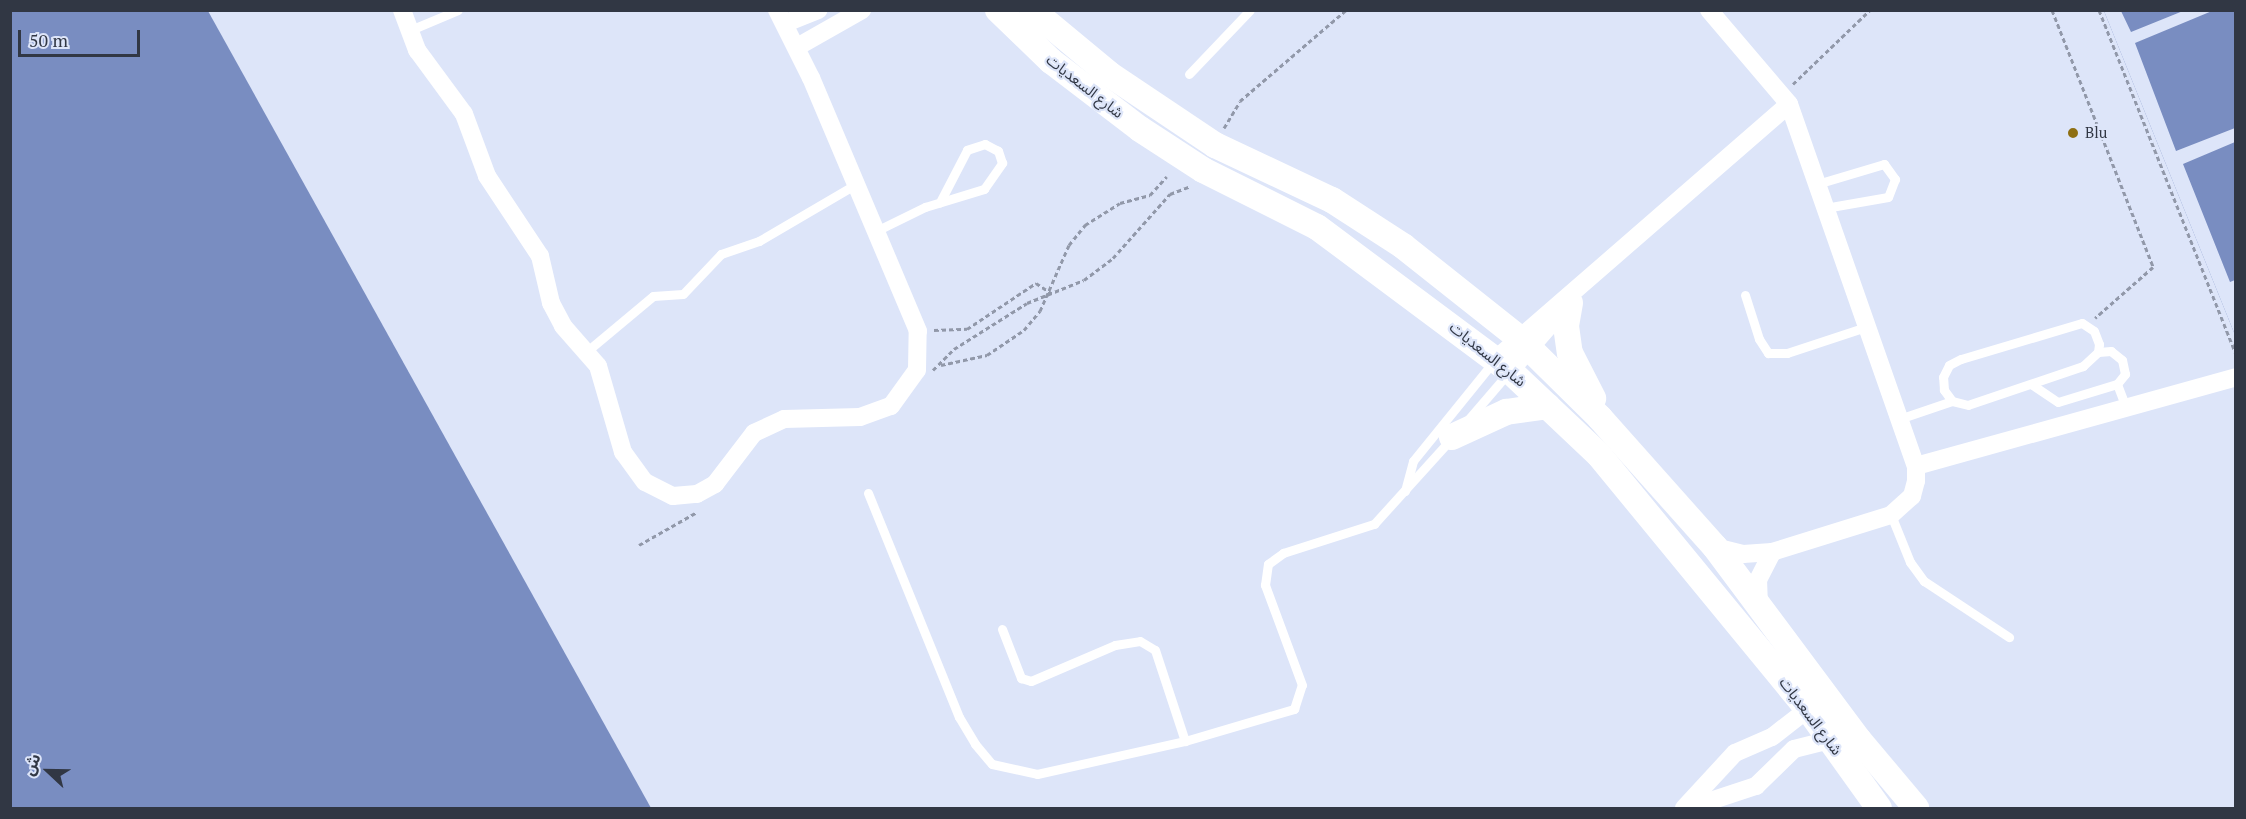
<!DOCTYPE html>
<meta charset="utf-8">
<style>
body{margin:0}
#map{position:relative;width:2246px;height:819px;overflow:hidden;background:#dde5f9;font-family:"PT Serif","Noto Sans Arabic",serif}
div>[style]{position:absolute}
.water>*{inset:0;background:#798dc1}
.pier>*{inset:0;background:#dde5f9}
.path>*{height:3px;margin-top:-1.5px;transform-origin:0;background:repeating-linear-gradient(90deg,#9198a9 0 4.5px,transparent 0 7.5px)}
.lane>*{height:9px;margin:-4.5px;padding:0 4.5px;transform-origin:4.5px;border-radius:4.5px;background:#fff}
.street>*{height:18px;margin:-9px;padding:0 9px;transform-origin:9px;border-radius:9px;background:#fff}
.secondary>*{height:26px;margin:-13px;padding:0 13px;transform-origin:13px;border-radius:13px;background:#fff}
.dots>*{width:16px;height:16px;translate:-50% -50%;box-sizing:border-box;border:3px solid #dde5f9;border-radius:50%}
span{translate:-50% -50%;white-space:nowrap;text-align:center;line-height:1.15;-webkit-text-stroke:4.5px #dde5f9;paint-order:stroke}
.street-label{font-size:15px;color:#313744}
.poi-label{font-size:15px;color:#313744}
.left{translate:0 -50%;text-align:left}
.frame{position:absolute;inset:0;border:12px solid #313744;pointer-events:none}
.north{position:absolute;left:18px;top:741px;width:60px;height:60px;-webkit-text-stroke:4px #dde5f9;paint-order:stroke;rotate:292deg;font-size:16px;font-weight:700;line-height:24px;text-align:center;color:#313744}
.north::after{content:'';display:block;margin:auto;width:21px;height:27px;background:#313744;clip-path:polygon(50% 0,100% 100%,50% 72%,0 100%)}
.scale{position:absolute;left:18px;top:30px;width:122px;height:27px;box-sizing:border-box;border:3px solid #313744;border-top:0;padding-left:8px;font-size:18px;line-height:21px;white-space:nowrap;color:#313744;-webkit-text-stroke:4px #dde5f9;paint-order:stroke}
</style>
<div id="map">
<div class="water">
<i style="clip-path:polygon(10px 11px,208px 11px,651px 808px,11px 808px)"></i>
<i style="clip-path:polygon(2104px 11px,2235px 11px,2235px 335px)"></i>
</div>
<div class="pier">
<i style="clip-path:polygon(2104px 11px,2121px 11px,2131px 32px,2183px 11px,2212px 11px,2135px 43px,2176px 151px,2235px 128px,2235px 142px,2183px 164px,2230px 282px,2235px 280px,2235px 335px)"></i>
</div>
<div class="path">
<i style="left:2052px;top:10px;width:276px;rotate:68.5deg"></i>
<i style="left:2153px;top:267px;width:77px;rotate:138.7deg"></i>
<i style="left:2099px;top:10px;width:370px;rotate:68.3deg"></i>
<i style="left:1793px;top:84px;width:107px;rotate:-43.9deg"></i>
<i style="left:1224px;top:128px;width:31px;rotate:-59deg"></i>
<i style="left:1240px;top:101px;width:140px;rotate:-40.6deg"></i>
<i style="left:934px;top:330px;width:33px;rotate:-2deg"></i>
<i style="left:967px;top:329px;width:83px;rotate:-33.7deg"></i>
<i style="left:1036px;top:283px;width:18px;rotate:34deg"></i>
<i style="left:941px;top:365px;width:47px;rotate:-12.3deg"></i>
<i style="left:987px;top:355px;width:45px;rotate:-34deg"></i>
<i style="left:1024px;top:330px;width:25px;rotate:-50deg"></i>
<i style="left:1040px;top:311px;width:72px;rotate:-66.3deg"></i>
<i style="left:1069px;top:245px;width:26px;rotate:-51deg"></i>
<i style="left:1085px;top:225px;width:41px;rotate:-32.2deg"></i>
<i style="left:1120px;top:203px;width:31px;rotate:-15deg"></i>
<i style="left:1150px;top:195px;width:25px;rotate:-48deg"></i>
<i style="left:933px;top:370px;width:30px;rotate:-45deg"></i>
<i style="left:954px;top:349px;width:86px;rotate:-32.2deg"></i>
<i style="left:1027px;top:303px;width:61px;rotate:-22deg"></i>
<i style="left:1084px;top:280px;width:36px;rotate:-37deg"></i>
<i style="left:1113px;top:258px;width:86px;rotate:-48.3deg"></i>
<i style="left:1170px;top:194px;width:22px;rotate:-21deg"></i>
<i style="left:639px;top:545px;width:67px;rotate:-29.6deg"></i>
</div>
<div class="lane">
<i style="left:408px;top:31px;width:54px;rotate:-22.8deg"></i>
<i style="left:1189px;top:74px;width:88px;rotate:-46.4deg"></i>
<i style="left:1817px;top:184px;width:70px;rotate:-16.6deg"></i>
<i style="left:1884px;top:164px;width:19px;rotate:54deg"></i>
<i style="left:1895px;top:179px;width:19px;rotate:111deg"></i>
<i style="left:1888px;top:197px;width:64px;rotate:170.1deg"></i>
<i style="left:876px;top:231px;width:55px;rotate:-26.1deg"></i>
<i style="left:925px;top:207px;width:62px;rotate:-17deg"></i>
<i style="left:984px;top:189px;width:32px;rotate:-55deg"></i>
<i style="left:1002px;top:163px;width:13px;rotate:-108deg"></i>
<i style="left:998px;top:151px;width:15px;rotate:-152deg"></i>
<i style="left:985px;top:144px;width:19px;rotate:162deg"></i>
<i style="left:967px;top:150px;width:59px;rotate:117.4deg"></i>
<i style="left:1745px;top:295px;width:46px;rotate:72.3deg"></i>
<i style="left:1759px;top:339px;width:17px;rotate:57deg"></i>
<i style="left:1768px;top:353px;width:19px"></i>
<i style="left:1787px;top:353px;width:83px;rotate:-18.2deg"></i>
<i style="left:2082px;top:323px;width:14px;rotate:34deg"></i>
<i style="left:2094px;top:331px;width:14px;rotate:69deg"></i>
<i style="left:2099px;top:344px;width:8px;rotate:97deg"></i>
<i style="left:2098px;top:352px;width:21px;rotate:137deg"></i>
<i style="left:2083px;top:366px;width:121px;rotate:161.3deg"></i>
<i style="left:1968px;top:405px;width:16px;rotate:-166deg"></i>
<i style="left:1952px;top:401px;width:14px;rotate:-126deg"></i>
<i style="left:1944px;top:390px;width:13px;rotate:-94deg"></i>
<i style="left:1943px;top:377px;width:13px;rotate:-63deg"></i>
<i style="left:1949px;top:365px;width:13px;rotate:-27deg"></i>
<i style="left:1961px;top:359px;width:126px;rotate:-16.6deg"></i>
<i style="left:586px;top:352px;width:87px;rotate:-39.9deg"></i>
<i style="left:653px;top:296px;width:30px;rotate:-4deg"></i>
<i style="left:683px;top:294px;width:55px;rotate:-46.5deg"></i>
<i style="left:721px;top:254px;width:40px;rotate:-18.9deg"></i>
<i style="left:759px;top:241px;width:113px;rotate:-30.4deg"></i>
<i style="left:2031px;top:384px;width:32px;rotate:34deg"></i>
<i style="left:2058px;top:402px;width:62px;rotate:-17deg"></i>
<i style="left:2117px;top:384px;width:13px;rotate:-51deg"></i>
<i style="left:2125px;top:374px;width:14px;rotate:-102deg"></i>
<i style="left:2122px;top:360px;width:14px;rotate:-141deg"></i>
<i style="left:2111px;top:351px;width:13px;rotate:176deg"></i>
<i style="left:2117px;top:384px;width:25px;rotate:69deg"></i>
<i style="left:1899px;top:419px;width:56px;rotate:-18.8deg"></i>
<i style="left:1467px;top:421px;width:65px;rotate:-49.4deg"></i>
<i style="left:1405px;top:491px;width:31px;rotate:-75deg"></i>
<i style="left:1413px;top:461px;width:129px;rotate:-51deg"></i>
<i style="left:868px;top:493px;width:242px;rotate:67.9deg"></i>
<i style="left:959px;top:717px;width:31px;rotate:59deg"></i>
<i style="left:975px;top:744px;width:26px;rotate:50deg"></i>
<i style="left:992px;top:764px;width:46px;rotate:12.5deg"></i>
<i style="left:1037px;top:774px;width:152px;rotate:-12.6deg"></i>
<i style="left:1185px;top:741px;width:114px;rotate:-16.4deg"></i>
<i style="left:1294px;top:709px;width:25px;rotate:-72deg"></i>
<i style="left:1302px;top:685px;width:107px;rotate:-110.3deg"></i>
<i style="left:1265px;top:585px;width:21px;rotate:-82deg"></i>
<i style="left:1268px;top:564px;width:19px;rotate:-36deg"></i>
<i style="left:1283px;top:553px;width:96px;rotate:-17.7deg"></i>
<i style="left:1374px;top:524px;width:116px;rotate:-47.8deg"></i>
<i style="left:1891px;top:515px;width:51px;rotate:68deg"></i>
<i style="left:1910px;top:562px;width:24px;rotate:54deg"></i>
<i style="left:1924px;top:581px;width:102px;rotate:33.4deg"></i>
<i style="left:1002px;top:629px;width:53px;rotate:68.8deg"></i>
<i style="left:1021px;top:678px;width:10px;rotate:17deg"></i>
<i style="left:1031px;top:681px;width:91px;rotate:-23.2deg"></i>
<i style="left:1115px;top:645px;width:25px;rotate:-9deg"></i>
<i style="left:1140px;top:641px;width:17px;rotate:31deg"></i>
<i style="left:1155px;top:650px;width:96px;rotate:71.8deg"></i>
</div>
<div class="street">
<i style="left:402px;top:10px;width:43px;rotate:69.4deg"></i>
<i style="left:417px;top:50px;width:79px;rotate:53.7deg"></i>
<i style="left:464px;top:114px;width:66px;rotate:69.6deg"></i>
<i style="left:487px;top:176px;width:96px;rotate:56.5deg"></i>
<i style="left:540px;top:256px;width:48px;rotate:76.8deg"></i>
<i style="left:551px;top:303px;width:26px;rotate:62deg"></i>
<i style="left:563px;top:326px;width:53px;rotate:48.8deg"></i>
<i style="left:598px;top:366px;width:90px;rotate:73.8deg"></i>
<i style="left:623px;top:452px;width:37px;rotate:54deg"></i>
<i style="left:645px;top:482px;width:31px;rotate:27deg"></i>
<i style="left:673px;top:496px;width:24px;rotate:-5deg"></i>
<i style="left:697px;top:494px;width:21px;rotate:-29deg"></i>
<i style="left:715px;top:484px;width:64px;rotate:-52.6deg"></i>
<i style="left:754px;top:433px;width:33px;rotate:-25deg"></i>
<i style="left:784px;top:419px;width:76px;rotate:-1.5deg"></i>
<i style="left:860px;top:417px;width:33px;rotate:-20deg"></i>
<i style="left:891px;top:406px;width:44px;rotate:-54.2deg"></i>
<i style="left:917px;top:370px;width:39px;rotate:-89deg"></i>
<i style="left:918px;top:331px;width:275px;rotate:-112.9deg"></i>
<i style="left:811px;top:78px;width:76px;rotate:-116.6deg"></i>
<i style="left:1709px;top:10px;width:123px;rotate:49.6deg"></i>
<i style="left:1789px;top:104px;width:384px;rotate:70.7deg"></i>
<i style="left:1916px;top:466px;width:15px;rotate:90deg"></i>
<i style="left:1916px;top:481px;width:16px;rotate:105deg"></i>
<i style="left:1912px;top:496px;width:28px;rotate:138deg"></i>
<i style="left:1891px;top:515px;width:125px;rotate:162.7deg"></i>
<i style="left:1772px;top:552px;width:29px;rotate:176deg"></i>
<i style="left:1743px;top:554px;width:29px;rotate:-166deg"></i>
<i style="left:786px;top:23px;width:35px;rotate:-22deg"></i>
<i style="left:797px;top:47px;width:75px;rotate:-29.6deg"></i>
<i style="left:1497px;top:358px;width:387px;rotate:-41deg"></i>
<i style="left:1510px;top:371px;width:69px;rotate:-49.1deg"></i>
<i style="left:1916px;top:466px;width:332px;rotate:-15.5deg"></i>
<i style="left:1759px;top:607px;width:27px;rotate:-92deg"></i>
<i style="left:1758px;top:580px;width:31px;rotate:-63deg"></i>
<i style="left:1684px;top:808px;width:75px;rotate:-47.2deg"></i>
<i style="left:1735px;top:753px;width:40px;rotate:-23.4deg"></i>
<i style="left:1772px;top:737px;width:46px;rotate:-37.9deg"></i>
<i style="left:1689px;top:808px;width:71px;rotate:-18.2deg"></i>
<i style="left:1756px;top:786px;width:53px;rotate:-44.2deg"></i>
<i style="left:1794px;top:749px;width:37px;rotate:-14deg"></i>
</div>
<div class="secondary">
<i style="left:998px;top:10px;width:74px;rotate:43.9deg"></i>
<i style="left:1051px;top:61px;width:112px;rotate:37.4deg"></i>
<i style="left:1140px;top:129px;width:75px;rotate:33.1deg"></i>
<i style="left:1203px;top:170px;width:127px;rotate:26.6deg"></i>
<i style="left:1317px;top:227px;width:241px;rotate:36.7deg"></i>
<i style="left:1510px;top:371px;width:122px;rotate:43.3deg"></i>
<i style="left:1599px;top:455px;width:329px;rotate:50.6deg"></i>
<i style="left:1808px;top:709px;width:122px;rotate:54.4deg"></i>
<i style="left:1032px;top:10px;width:100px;rotate:39.7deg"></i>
<i style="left:1109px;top:74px;width:128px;rotate:33.8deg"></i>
<i style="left:1215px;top:145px;width:129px;rotate:25.2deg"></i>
<i style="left:1332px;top:200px;width:85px;rotate:32.9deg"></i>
<i style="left:1403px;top:246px;width:147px;rotate:38.4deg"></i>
<i style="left:1518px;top:337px;width:115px;rotate:44.6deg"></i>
<i style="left:1600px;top:418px;width:173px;rotate:48.3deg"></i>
<i style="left:1715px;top:547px;width:241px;rotate:53.3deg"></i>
<i style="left:1859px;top:740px;width:89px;rotate:50deg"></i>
<i style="left:1570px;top:303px;width:23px;rotate:100deg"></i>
<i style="left:1566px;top:326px;width:27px;rotate:82deg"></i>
<i style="left:1570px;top:353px;width:51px;rotate:62.9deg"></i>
<i style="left:1452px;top:437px;width:60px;rotate:-24.8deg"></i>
<i style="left:1506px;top:412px;width:42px;rotate:-8.1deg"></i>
</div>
<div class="dots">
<i style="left:2073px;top:133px;background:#8e6f13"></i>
</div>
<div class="street-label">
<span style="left:1085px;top:86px;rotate:38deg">شارع السعديات</span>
<span style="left:1488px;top:354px;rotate:39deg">شارع السعديات</span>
<span style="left:1811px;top:716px;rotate:53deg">شارع السعديات</span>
</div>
<div class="poi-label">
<span class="left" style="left:2085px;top:133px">Blu</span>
</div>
<div class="frame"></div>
<div class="north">ش</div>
<div class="scale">50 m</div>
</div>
